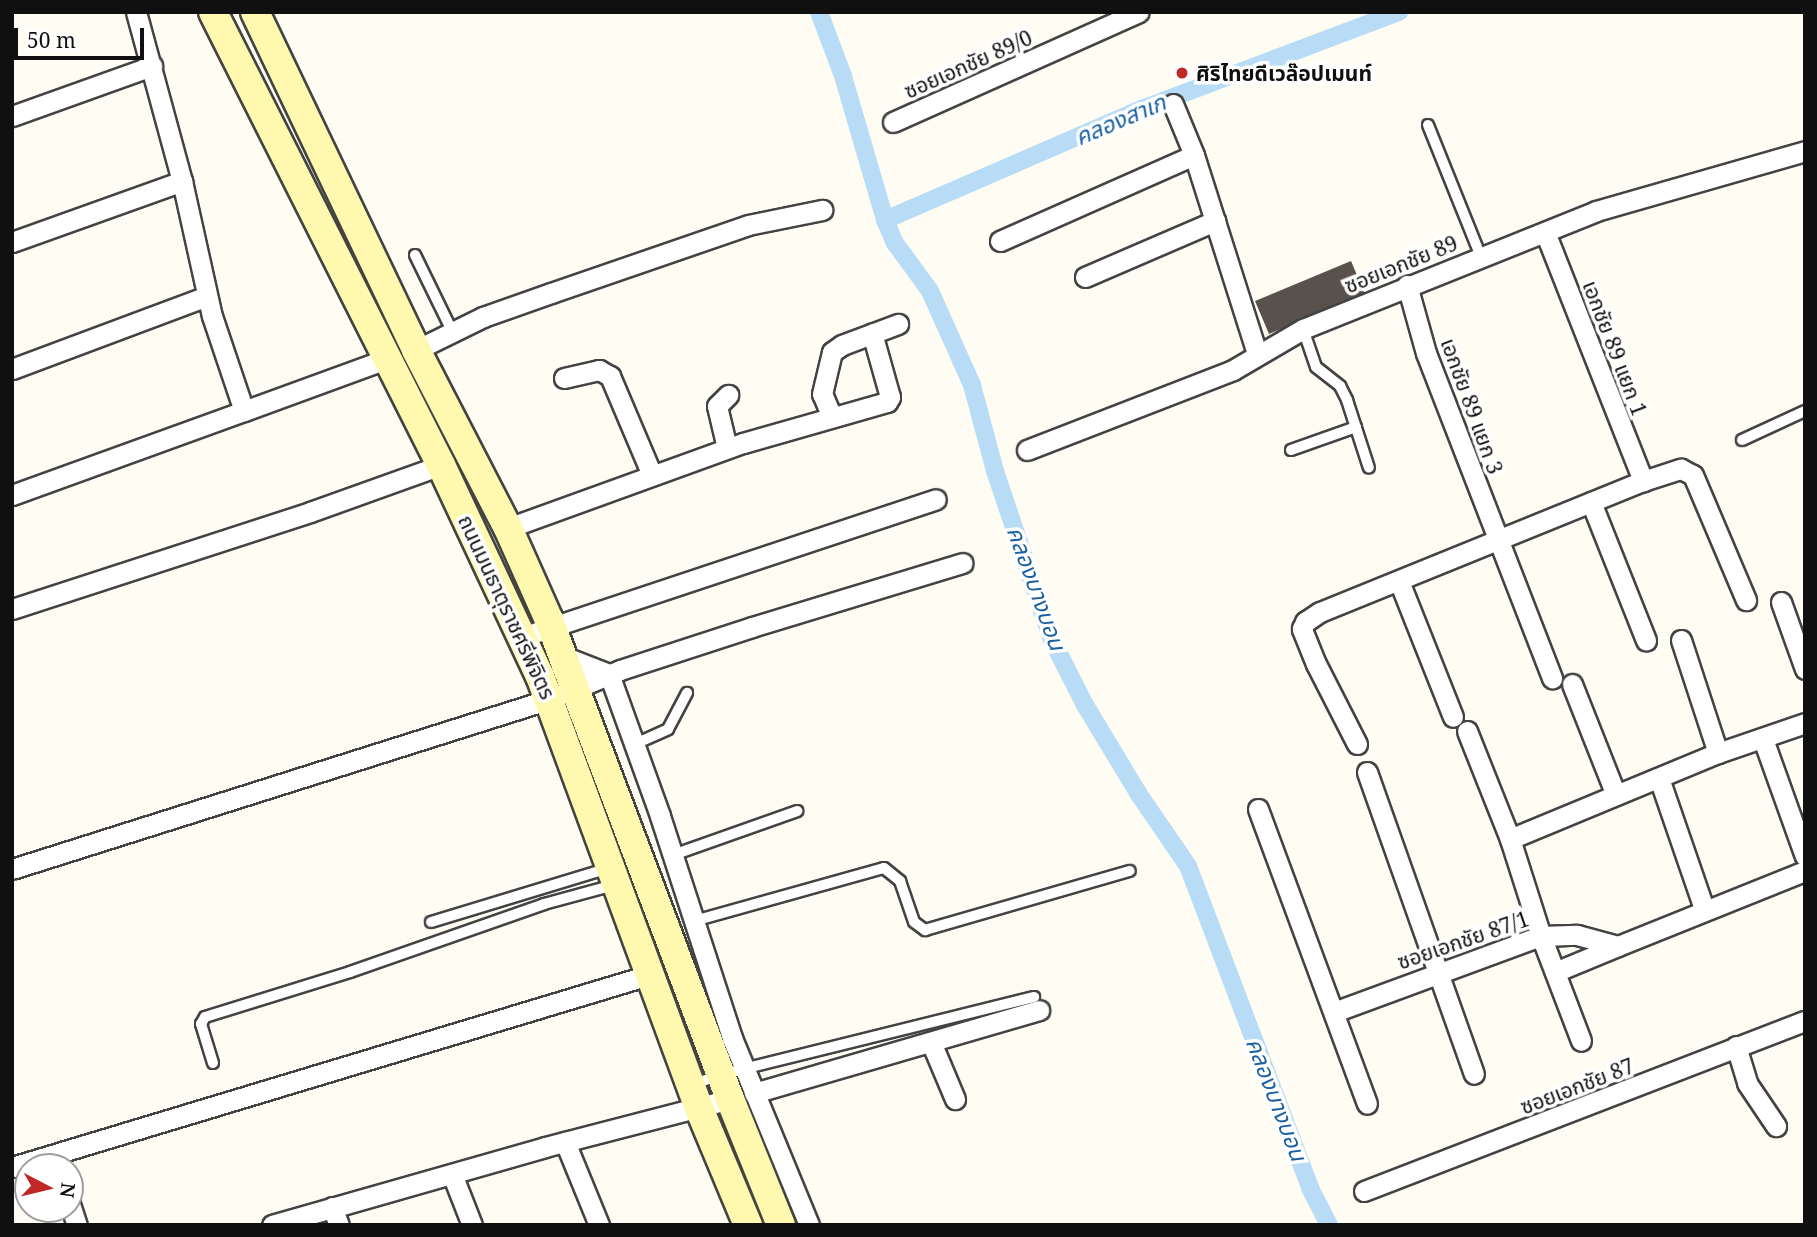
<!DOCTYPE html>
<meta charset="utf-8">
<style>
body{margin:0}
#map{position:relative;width:1817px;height:1237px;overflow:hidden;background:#fffdf3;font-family:"Noto Serif","Noto Sans Thai",serif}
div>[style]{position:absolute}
.canal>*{height:18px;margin:-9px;padding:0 9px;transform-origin:9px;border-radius:9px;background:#b8dcf6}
.building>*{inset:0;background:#58514c}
.roads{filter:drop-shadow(2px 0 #434343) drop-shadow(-2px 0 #434343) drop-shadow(0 2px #434343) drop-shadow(0 -2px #434343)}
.lane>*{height:10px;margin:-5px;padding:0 5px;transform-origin:5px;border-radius:5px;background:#fff}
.street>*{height:19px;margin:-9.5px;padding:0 9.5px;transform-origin:9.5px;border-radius:9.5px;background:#fff}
.secondary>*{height:28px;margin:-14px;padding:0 14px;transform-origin:14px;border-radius:14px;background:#fef9af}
.dots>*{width:19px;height:19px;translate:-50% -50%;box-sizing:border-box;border:4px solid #fff;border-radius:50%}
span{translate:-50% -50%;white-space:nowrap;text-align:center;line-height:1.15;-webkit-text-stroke:7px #fff;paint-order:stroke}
.street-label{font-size:21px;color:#101010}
.poi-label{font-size:21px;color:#101010;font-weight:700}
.left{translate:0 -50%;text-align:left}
.water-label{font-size:23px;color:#1960a2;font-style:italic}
.frame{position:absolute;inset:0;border:14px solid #101010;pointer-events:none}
.north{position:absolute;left:14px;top:1153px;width:70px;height:70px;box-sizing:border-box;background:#fff;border:2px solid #9f9f9f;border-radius:50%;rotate:97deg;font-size:19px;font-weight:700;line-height:28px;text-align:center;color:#101010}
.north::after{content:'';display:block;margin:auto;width:24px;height:32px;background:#c02828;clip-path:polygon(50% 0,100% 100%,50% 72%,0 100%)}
.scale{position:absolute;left:14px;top:28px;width:130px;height:32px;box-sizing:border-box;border:4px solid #101010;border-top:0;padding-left:9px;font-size:21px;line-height:24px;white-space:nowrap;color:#101010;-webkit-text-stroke:5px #fff;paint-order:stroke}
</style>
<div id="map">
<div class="canal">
<i style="left:819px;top:12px;width:68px;rotate:69.4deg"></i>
<i style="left:843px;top:76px;width:150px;rotate:73.7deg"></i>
<i style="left:885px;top:220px;width:25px;rotate:67deg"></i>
<i style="left:895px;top:243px;width:59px;rotate:53.9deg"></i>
<i style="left:930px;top:291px;width:103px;rotate:65.9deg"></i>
<i style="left:972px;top:385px;width:89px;rotate:75deg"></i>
<i style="left:995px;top:471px;width:178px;rotate:71.4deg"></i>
<i style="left:1052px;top:640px;width:73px;rotate:63.1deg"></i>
<i style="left:1085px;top:705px;width:103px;rotate:58.9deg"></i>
<i style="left:1138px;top:793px;width:88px;rotate:55.6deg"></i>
<i style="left:1188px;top:866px;width:344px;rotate:69.2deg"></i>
<i style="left:1310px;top:1188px;width:42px;rotate:62.8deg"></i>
<i style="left:885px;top:220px;width:280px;rotate:-23.4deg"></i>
<i style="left:1142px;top:109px;width:275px;rotate:-20.7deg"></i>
</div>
<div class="building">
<i style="clip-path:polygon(1351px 261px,1365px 294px,1269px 334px,1255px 301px)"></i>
</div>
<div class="roads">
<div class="lane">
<i style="left:1428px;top:125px;width:142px;rotate:68.1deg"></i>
<i style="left:415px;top:255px;width:85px;rotate:64deg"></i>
<i style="left:1303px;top:329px;width:40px;rotate:71.1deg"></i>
<i style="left:1316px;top:367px;width:31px;rotate:38deg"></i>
<i style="left:1340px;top:386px;width:16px;rotate:63deg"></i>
<i style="left:1347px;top:400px;width:71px;rotate:72.1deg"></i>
<i style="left:1742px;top:440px;width:69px;rotate:-24.7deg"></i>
<i style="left:1291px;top:450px;width:69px;rotate:-19.5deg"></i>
<i style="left:635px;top:744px;width:36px;rotate:-24deg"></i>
<i style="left:668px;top:729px;width:41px;rotate:-62.2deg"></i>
<i style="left:673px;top:855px;width:132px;rotate:-19.5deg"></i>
<i style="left:694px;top:921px;width:197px;rotate:-15.6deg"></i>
<i style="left:884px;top:868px;width:21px;rotate:39deg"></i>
<i style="left:900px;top:881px;width:43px;rotate:71.1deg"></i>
<i style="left:914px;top:922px;width:14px;rotate:36deg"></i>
<i style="left:925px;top:930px;width:213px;rotate:-16.1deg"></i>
<i style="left:431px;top:922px;width:186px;rotate:-16.9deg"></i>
<i style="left:213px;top:1063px;width:41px;rotate:-107.1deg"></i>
<i style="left:201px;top:1024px;width:8px;rotate:-60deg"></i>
<i style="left:205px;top:1017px;width:152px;rotate:-17.2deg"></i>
<i style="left:350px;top:972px;width:206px;rotate:-19.3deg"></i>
<i style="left:544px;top:904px;width:73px;rotate:-15.2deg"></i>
<i style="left:692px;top:1084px;width:53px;rotate:-16.4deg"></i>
<i style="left:743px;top:1069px;width:300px;rotate:-13.9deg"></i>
</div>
<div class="street">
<i style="left:136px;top:12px;width:175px;rotate:74.8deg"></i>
<i style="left:182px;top:181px;width:138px;rotate:77.5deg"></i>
<i style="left:212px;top:316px;width:100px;rotate:71.4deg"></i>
<i style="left:244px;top:411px;width:154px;rotate:-20.1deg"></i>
<i style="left:1173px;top:104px;width:55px;rotate:67.6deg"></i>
<i style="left:1194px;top:155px;width:209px;rotate:72.4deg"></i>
<i style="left:12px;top:116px;width:149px;rotate:-19.7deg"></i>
<i style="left:893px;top:122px;width:269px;rotate:-24.1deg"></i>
<i style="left:1545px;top:232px;width:268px;rotate:68.5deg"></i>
<i style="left:1000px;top:241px;width:212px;rotate:-23.9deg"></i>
<i style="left:12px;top:242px;width:181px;rotate:-19.7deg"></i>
<i style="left:1085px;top:277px;width:142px;rotate:-23.3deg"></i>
<i style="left:1407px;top:285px;width:71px;rotate:74.4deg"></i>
<i style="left:1426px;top:353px;width:349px;rotate:68.8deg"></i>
<i style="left:416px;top:350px;width:75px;rotate:-26.2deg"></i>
<i style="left:483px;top:317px;width:72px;rotate:-19.4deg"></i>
<i style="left:551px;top:293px;width:208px;rotate:-19deg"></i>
<i style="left:748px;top:225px;width:76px;rotate:-11.5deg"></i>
<i style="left:12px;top:369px;width:208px;rotate:-20.5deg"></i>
<i style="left:564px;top:378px;width:36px;rotate:-13deg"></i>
<i style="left:599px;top:370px;width:13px;rotate:29deg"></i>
<i style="left:610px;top:376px;width:108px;rotate:67deg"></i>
<i style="left:832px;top:417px;width:25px;rotate:-113deg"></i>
<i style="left:822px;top:394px;width:43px;rotate:-76.6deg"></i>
<i style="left:832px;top:352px;width:12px;rotate:-35deg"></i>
<i style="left:842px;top:345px;width:60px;rotate:-20.6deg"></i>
<i style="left:727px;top:448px;width:43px;rotate:-103.4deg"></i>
<i style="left:717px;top:406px;width:16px;rotate:-45deg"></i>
<i style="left:1027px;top:450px;width:221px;rotate:-21.2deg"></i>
<i style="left:1233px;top:370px;width:81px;rotate:-30.4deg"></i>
<i style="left:1303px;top:329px;width:316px;rotate:-21.9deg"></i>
<i style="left:1596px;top:211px;width:217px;rotate:-16deg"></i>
<i style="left:12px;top:495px;width:247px;rotate:-19.9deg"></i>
<i style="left:1591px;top:502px;width:149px;rotate:68.3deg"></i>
<i style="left:508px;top:528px;width:250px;rotate:-19.9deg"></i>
<i style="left:743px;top:443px;width:150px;rotate:-15.9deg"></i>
<i style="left:887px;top:402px;width:6px;rotate:-59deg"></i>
<i style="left:890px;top:397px;width:66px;rotate:-105.7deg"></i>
<i style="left:1399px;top:581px;width:146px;rotate:68.3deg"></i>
<i style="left:1781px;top:602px;width:71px;rotate:70.3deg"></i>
<i style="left:12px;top:609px;width:313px;rotate:-18deg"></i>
<i style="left:310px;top:512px;width:139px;rotate:-19.7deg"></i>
<i style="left:522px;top:637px;width:436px;rotate:-18.4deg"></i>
<i style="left:1681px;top:640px;width:119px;rotate:71.9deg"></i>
<i style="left:563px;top:656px;width:49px;rotate:21.4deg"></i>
<i style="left:609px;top:674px;width:151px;rotate:70.2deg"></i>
<i style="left:660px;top:816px;width:233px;rotate:72deg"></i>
<i style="left:732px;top:1038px;width:202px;rotate:67.6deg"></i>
<i style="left:1572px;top:684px;width:119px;rotate:68.4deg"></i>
<i style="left:1467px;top:731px;width:116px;rotate:68.3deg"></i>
<i style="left:1510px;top:839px;width:102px;rotate:72.3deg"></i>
<i style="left:1541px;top:936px;width:112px;rotate:69.1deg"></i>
<i style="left:1763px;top:739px;width:124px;rotate:70.3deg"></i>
<i style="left:1357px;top:744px;width:90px;rotate:-117.1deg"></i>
<i style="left:1316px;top:664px;width:38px;rotate:-112deg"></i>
<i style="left:1302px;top:629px;width:8px;rotate:-67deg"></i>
<i style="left:1305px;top:622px;width:18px;rotate:-34deg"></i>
<i style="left:1320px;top:612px;width:349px;rotate:-22.1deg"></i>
<i style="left:1643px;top:481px;width:40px;rotate:-18deg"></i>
<i style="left:1681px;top:469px;width:13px;rotate:27deg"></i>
<i style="left:1693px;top:475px;width:136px;rotate:67deg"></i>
<i style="left:1367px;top:772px;width:320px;rotate:70.5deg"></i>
<i style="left:1659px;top:778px;width:139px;rotate:71deg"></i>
<i style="left:1258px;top:809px;width:314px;rotate:69.7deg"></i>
<i style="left:1510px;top:839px;width:225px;rotate:-22.5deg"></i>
<i style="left:1718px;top:753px;width:92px;rotate:-19deg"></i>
<i style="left:12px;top:869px;width:564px;rotate:-17.54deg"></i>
<i style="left:550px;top:699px;width:76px;rotate:-22.5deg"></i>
<i style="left:620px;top:670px;width:139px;rotate:-18deg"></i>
<i style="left:752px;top:627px;width:220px;rotate:-16.9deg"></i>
<i style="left:1555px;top:972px;width:68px;rotate:-22.4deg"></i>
<i style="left:1334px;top:1012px;width:221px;rotate:-20.2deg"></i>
<i style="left:1541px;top:936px;width:36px;rotate:-2deg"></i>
<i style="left:1577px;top:935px;width:42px;rotate:15deg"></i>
<i style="left:1618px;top:946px;width:201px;rotate:-21.9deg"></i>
<i style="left:931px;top:1042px;width:62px;rotate:67.2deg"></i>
<i style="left:1736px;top:1046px;width:39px;rotate:73deg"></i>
<i style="left:1747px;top:1083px;width:52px;rotate:56deg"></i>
<i style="left:754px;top:1093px;width:297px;rotate:-16.2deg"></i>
<i style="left:565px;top:1142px;width:90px;rotate:67.7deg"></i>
<i style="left:12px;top:1167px;width:668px;rotate:-16.78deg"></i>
<i style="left:452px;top:1174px;width:55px;rotate:68.6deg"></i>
<i style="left:1364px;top:1191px;width:473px;rotate:-21.1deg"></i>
<i style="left:70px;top:1204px;width:22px;rotate:72deg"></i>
<i style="left:332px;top:1207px;width:19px;rotate:69deg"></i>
<i style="left:272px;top:1225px;width:284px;rotate:-15.9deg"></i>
<i style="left:545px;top:1147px;width:191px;rotate:-14.5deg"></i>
</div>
<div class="secondary">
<i style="left:213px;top:12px;width:507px;rotate:63.28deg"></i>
<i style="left:441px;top:465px;width:233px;rotate:64.9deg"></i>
<i style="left:540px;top:676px;width:460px;rotate:69.8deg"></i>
<i style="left:699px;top:1108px;width:127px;rotate:67.3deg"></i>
<i style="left:255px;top:12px;width:374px;rotate:64.5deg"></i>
<i style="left:416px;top:350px;width:200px;rotate:62.7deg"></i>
<i style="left:508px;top:528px;width:101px;rotate:66deg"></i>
<i style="left:549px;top:620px;width:512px;rotate:69.3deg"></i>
<i style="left:730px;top:1099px;width:136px;rotate:68deg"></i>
</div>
</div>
<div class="dots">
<i style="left:1182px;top:73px;background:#c02828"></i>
</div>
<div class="street-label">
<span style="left:968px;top:64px;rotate:-24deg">ซอยเอกชัย 89/0</span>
<span style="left:1401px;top:264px;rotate:-22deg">ซอยเอกชัย 89</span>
<span style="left:1615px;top:348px;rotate:69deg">เอกชัย 89 แยก 1</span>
<span style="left:1472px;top:406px;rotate:70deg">เอกชัย 89 แยก 3</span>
<span style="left:507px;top:607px;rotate:65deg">ถนนมนธาตุราชศรีพิจิตร</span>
<span style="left:1463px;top:940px;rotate:-19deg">ซอยเอกชัย 87/1</span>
<span style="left:1577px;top:1086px;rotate:-21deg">ซอยเอกชัย 87</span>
</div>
<div class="poi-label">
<span class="left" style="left:1196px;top:73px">ศิริไทยดีเวล๊อปเมนท์</span>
</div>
<div class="water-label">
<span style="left:1120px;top:119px;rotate:-23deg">คลองสาเก</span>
<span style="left:1037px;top:588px;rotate:70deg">คลองบางบอน</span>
<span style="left:1277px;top:1099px;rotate:69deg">คลองบางบอน</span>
</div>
<div class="frame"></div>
<div class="north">N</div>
<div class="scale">50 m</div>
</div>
